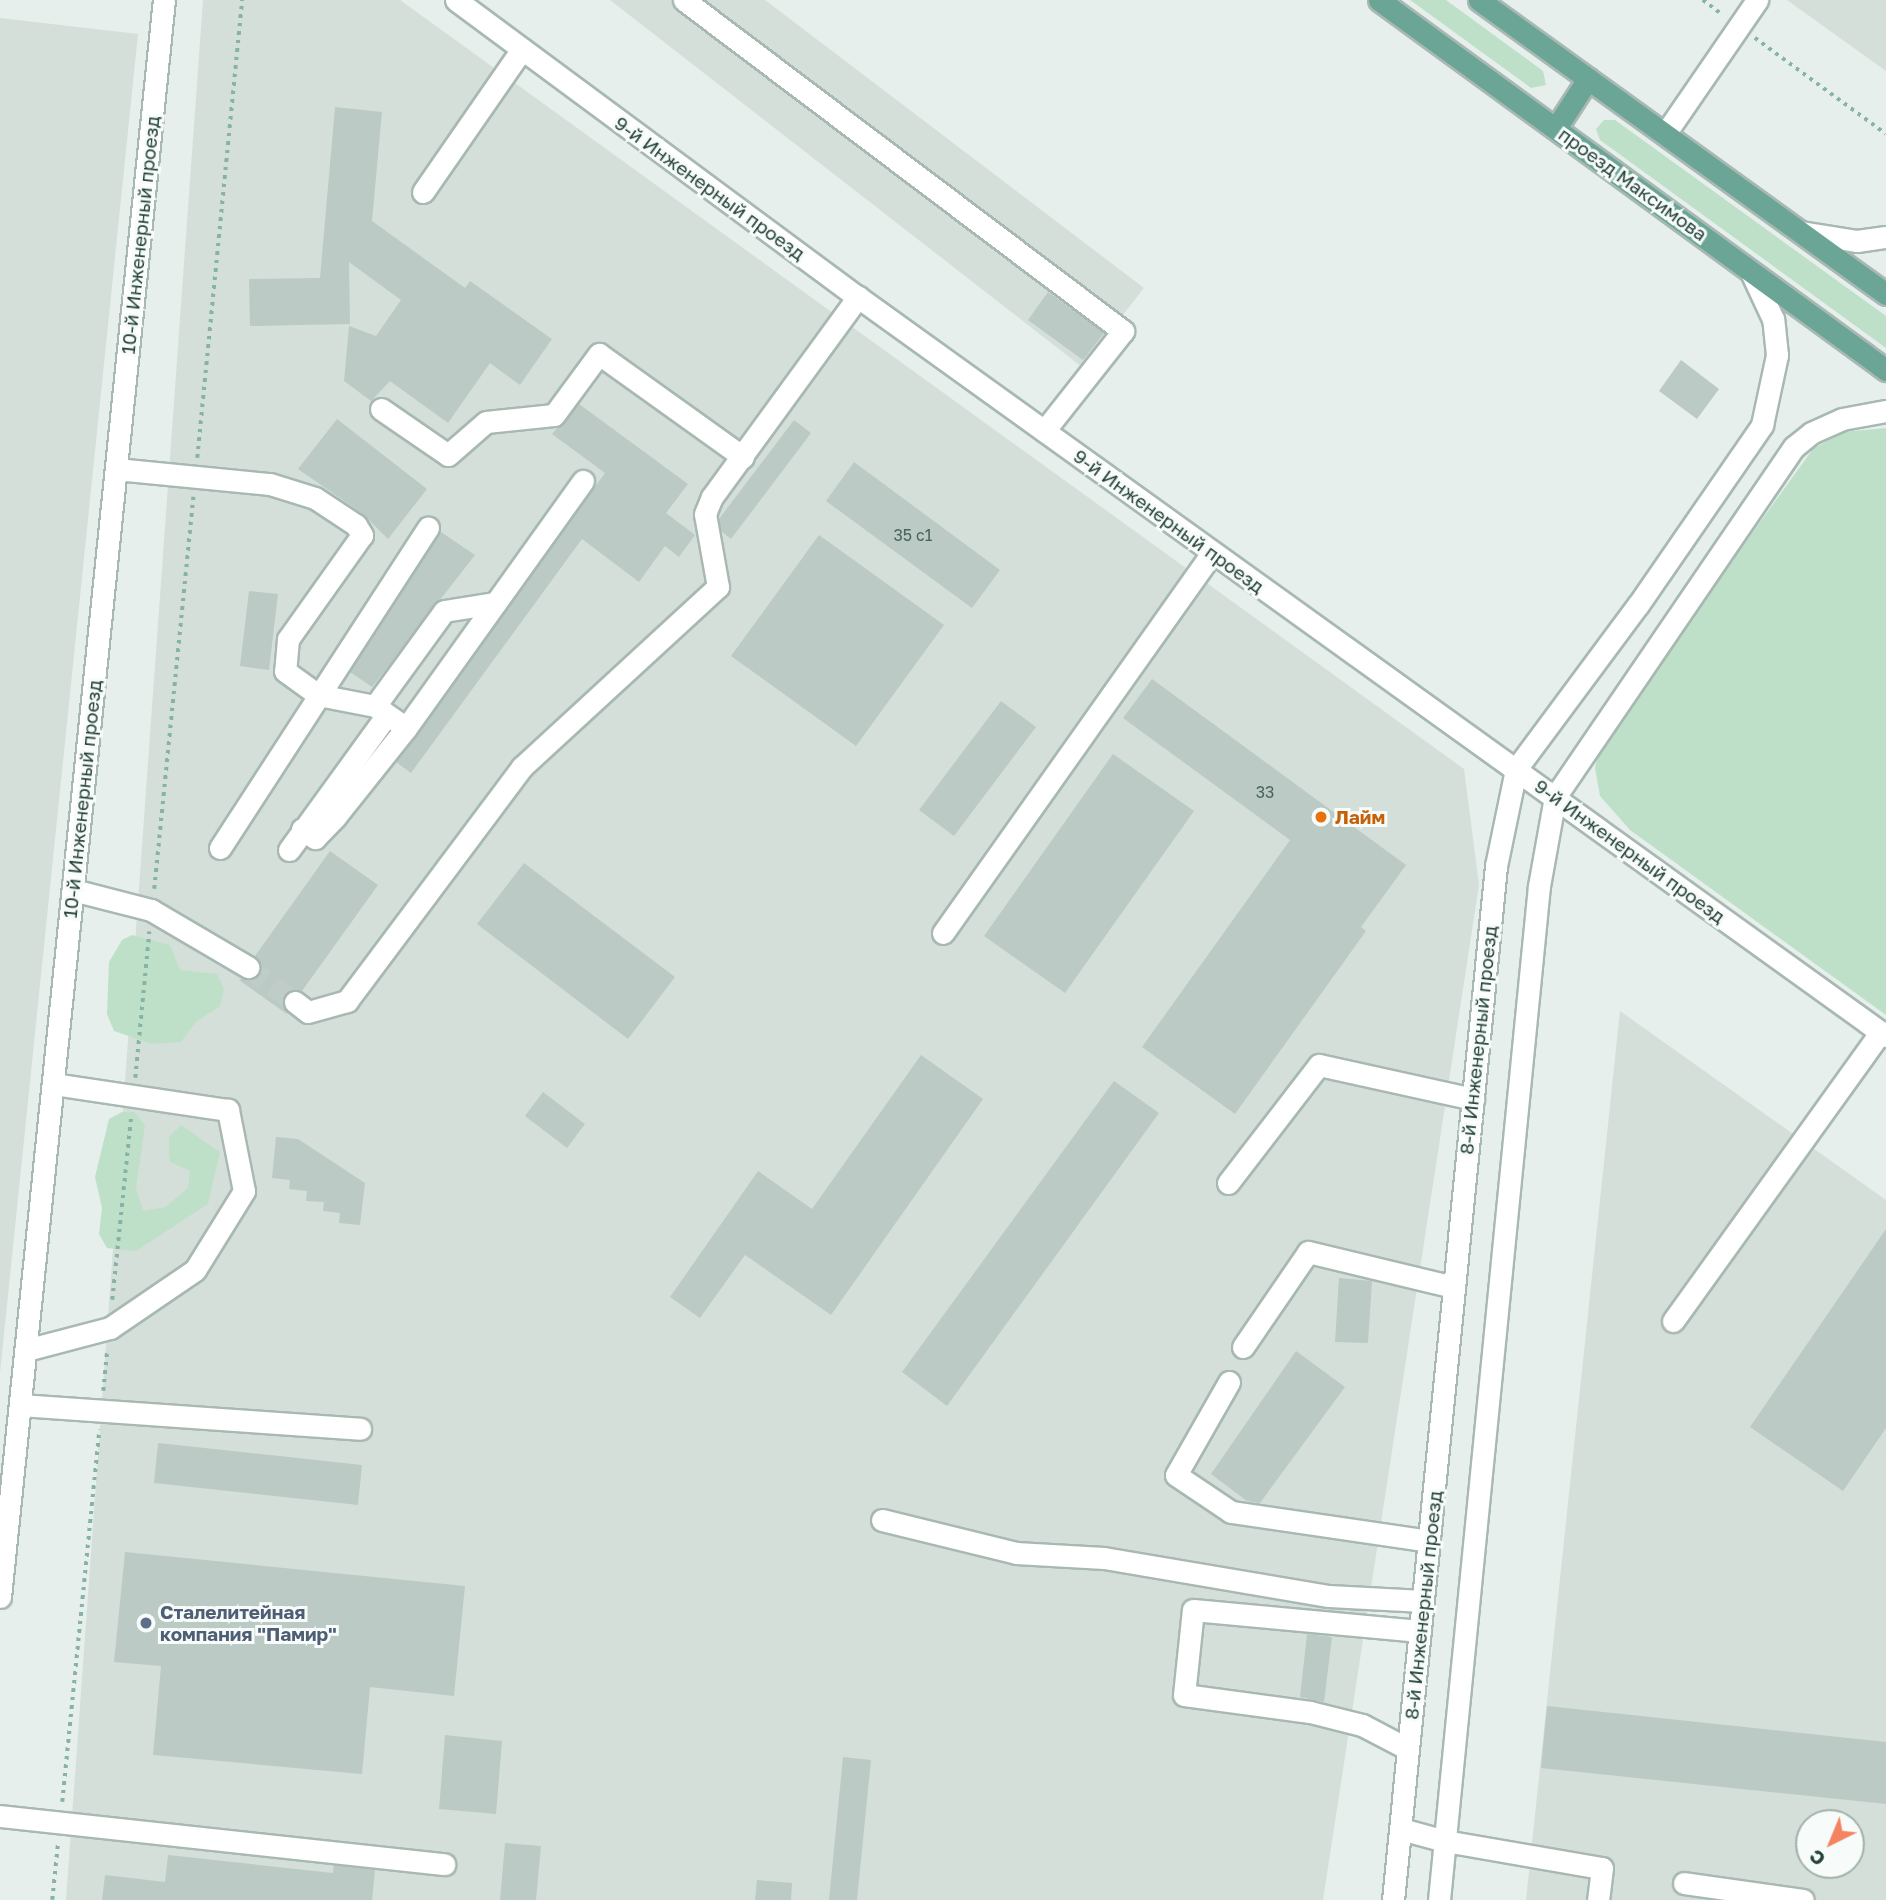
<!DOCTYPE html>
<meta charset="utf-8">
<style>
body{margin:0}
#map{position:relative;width:1886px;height:1900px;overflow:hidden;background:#e6efeb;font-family:"Golos Text",sans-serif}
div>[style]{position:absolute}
.built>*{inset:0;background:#d4dfda}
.green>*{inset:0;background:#bfe0c8}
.building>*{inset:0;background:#bbcac4}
.minor-tunnel>*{height:21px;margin-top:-10.5px;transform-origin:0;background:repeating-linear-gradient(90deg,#bfccc8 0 21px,transparent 0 31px)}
.path>*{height:3.5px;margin-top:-1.75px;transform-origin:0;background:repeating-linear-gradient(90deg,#86b3a5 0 3.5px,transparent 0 8.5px)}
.roads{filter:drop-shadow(2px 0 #a8b8b2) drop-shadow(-2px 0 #a8b8b2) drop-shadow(0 2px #a8b8b2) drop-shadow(0 -2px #a8b8b2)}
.minor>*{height:21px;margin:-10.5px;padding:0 10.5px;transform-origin:10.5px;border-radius:10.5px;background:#fff}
.major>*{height:21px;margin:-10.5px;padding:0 10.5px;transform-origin:10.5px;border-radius:10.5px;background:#6aa596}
.dots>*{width:19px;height:19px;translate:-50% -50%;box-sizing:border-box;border:4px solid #f7fbf9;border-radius:50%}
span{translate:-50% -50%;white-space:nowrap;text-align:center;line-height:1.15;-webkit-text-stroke:6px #f7fbf9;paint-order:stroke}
.number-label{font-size:16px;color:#4a645c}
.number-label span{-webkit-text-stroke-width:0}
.street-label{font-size:19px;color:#24423a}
.food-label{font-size:19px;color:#c56008;font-weight:700}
.left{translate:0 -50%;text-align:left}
.service-label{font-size:19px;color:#4e5e75;font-weight:700}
.north{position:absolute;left:1795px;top:1809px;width:70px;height:70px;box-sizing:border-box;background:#f7fbf9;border:2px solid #a3b1ad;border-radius:50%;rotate:223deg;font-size:19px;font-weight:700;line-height:28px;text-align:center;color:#24423a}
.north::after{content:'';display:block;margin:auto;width:24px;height:32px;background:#f4845f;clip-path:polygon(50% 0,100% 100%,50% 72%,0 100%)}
</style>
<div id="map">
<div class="built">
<i style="clip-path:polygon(203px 0,400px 0,1464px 769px,1479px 885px,1323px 1900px,66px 1900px)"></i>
<i style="clip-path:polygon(610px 0,765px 0,1144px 288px,1082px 367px)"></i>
<i style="clip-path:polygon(1787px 0,1886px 0,1886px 71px)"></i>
<i style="clip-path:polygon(0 18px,138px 34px,0 1373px)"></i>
<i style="clip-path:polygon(evenodd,1620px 1011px,1886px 1200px,1886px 1900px,1526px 1900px,1620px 1011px,1809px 1823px,1851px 1823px,1851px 1865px,1809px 1865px,1809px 1823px)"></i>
</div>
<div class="green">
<i style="clip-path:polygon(1410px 0,1446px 0,1543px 71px,1546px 85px,1531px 88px)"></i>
<i style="clip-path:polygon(1604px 120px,1615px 120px,1886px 316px,1886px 348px,1600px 140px,1596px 129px)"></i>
<i style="clip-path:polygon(1886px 428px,1886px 1015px,1630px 830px,1600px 796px,1595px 768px,1599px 749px,1613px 725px,1813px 449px,1842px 432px)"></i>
<i style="clip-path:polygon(132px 935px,170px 945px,180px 970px,217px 974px,224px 989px,220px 1006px,196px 1022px,181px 1042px,152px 1044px,114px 1031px,107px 1014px,109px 962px,122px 940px)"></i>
<i style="clip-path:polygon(122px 1112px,134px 1112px,145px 1125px,136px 1188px,143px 1211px,165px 1207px,188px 1188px,190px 1171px,170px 1162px,169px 1154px,169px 1137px,181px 1125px,220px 1152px,208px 1204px,136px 1251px,107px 1248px,99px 1234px,102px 1208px,95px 1177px,109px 1119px)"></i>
</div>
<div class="building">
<i style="clip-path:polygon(335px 107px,382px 112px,372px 221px,465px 288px,470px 281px,552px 339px,520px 385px,490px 363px,448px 423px,390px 381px,371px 401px,344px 381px,349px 326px,376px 336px,401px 300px,349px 262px,350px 324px,250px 326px,249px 279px,320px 278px)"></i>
<i style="clip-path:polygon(1048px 292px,1104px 333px,1083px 360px,1028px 320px)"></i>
<i style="clip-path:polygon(1681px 360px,1719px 389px,1697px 419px,1659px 391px)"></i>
<i style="clip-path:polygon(579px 404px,688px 484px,666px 513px,695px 535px,679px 557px,665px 546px,639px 582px,582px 539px,411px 773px,396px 762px,605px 473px,552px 434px)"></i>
<i style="clip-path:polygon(337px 419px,427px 489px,388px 539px,363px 514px,298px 469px)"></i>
<i style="clip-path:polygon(794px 420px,811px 433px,731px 539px,721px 531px,719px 519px)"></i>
<i style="clip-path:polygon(854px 462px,1000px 570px,972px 608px,826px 501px)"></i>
<i style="clip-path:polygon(441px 532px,475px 555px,372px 687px,350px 672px)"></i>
<i style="clip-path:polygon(819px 535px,944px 625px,856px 746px,731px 656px)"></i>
<i style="clip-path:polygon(249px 591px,278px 594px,269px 670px,240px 666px)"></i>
<i style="clip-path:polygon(1152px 679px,1406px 865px,1361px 927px,1366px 931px,1235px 1114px,1142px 1047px,1290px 840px,1123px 718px)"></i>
<i style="clip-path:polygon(1001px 701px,1036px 727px,954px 836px,919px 810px)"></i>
<i style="clip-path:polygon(1113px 754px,1194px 811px,1065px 993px,984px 936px)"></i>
<i style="clip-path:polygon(330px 851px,378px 885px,302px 991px,291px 990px,284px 995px,287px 1014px,239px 980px,259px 974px,261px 966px,255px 956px)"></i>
<i style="clip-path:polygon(524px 863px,675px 977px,628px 1039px,477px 924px)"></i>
<i style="clip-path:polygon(921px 1055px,983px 1099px,831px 1315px,745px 1255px,700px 1318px,670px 1297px,758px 1171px,812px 1209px)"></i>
<i style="clip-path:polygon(1114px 1081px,1159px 1113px,947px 1406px,902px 1372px)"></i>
<i style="clip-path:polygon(543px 1092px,585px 1124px,567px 1148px,525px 1116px)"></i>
<i style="clip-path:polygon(276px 1137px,298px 1139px,365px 1183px,360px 1225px,339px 1223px,340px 1213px,323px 1211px,324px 1202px,306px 1201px,307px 1191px,289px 1189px,290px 1180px,272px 1178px)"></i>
<i style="clip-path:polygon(1886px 1229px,1886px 1428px,1843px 1491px,1750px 1427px)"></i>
<i style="clip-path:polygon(1339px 1278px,1372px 1281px,1368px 1343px,1335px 1342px)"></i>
<i style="clip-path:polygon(1296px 1351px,1345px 1387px,1260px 1503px,1247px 1501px,1211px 1474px)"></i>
<i style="clip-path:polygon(158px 1443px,362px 1465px,358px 1505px,154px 1483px)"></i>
<i style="clip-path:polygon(125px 1552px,465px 1586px,454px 1696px,370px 1687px,362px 1774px,153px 1755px,161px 1666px,114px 1662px)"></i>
<i style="clip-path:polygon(1307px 1634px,1332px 1637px,1324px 1702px,1300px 1697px)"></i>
<i style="clip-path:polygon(1547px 1706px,1886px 1742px,1886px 1804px,1541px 1768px)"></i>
<i style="clip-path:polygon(445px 1735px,502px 1741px,496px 1814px,439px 1809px)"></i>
<i style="clip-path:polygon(843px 1757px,871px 1760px,857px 1900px,829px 1900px)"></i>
<i style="clip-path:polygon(505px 1843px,541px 1846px,536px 1900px,500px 1900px)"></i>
<i style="clip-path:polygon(168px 1855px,333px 1873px,334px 1865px,375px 1870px,372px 1900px,102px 1900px,105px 1875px,165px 1882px)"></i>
<i style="clip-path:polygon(757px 1880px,792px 1883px,791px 1900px,755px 1900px)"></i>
</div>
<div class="minor-tunnel">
<i style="left:248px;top:967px;width:59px;rotate:36.7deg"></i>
</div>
<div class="path">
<i style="left:1703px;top:0;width:25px;rotate:37deg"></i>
<i style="left:1755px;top:38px;width:162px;rotate:36.2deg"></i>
<i style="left:197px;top:458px;width:460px;rotate:-84.4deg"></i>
<i style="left:154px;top:889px;width:394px;rotate:-84.3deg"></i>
<i style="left:135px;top:1078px;width:147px;rotate:-84.5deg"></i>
<i style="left:112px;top:1300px;width:184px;rotate:-84.1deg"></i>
<i style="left:103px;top:1391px;width:41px;rotate:-84.4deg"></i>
<i style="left:62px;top:1802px;width:374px;rotate:-84.3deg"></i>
<i style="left:52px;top:1900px;width:59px;rotate:-84.2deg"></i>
</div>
<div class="roads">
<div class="minor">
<i style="left:456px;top:0;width:500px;rotate:36.5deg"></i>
<i style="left:858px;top:297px;width:1266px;rotate:35.71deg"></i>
<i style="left:684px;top:0;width:550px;rotate:37.02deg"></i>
<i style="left:1123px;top:331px;width:127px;rotate:128.3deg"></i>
<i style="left:1665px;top:134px;width:163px;rotate:-55.5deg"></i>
<i style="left:423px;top:192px;width:174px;rotate:-55.3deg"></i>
<i style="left:1801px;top:232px;width:57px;rotate:9.1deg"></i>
<i style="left:1857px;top:241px;width:29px;rotate:-8deg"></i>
<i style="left:381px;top:409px;width:81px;rotate:34.5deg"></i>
<i style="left:448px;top:455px;width:50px;rotate:-41deg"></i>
<i style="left:486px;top:422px;width:68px;rotate:-5.9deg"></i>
<i style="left:554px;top:415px;width:76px;rotate:-53.6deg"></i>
<i style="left:599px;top:354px;width:177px;rotate:35.6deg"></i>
<i style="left:116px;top:469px;width:155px;rotate:5.6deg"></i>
<i style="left:270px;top:484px;width:47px;rotate:17.3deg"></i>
<i style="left:315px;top:498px;width:49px;rotate:33.4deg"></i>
<i style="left:356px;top:525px;width:12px;rotate:59deg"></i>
<i style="left:362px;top:535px;width:128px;rotate:125.4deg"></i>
<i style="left:288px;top:639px;width:32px;rotate:95deg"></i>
<i style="left:285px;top:671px;width:41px;rotate:36deg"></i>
<i style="left:318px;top:695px;width:58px;rotate:10.9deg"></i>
<i style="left:375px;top:706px;width:38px;rotate:35deg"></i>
<i style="left:375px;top:706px;width:117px;rotate:-54deg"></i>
<i style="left:444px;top:611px;width:52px;rotate:-8.9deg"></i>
<i style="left:302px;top:829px;width:16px;rotate:35deg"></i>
<i style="left:315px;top:838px;width:30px;rotate:-46deg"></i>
<i style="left:336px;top:816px;width:112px;rotate:-51.5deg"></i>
<i style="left:406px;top:728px;width:304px;rotate:-54.4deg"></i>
<i style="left:220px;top:848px;width:382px;rotate:-57deg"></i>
<i style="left:289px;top:850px;width:165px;rotate:-54.1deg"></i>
<i style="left:73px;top:890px;width:81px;rotate:14.4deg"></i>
<i style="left:151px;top:910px;width:113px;rotate:30.4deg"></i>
<i style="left:943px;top:933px;width:466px;rotate:-54.7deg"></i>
<i style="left:295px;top:1002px;width:16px;rotate:38deg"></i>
<i style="left:308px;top:1012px;width:41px;rotate:-15.8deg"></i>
<i style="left:347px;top:1001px;width:292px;rotate:-53.2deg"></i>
<i style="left:522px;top:767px;width:266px;rotate:-42.6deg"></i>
<i style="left:718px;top:587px;width:74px;rotate:-100.1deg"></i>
<i style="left:705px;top:514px;width:18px;rotate:-68deg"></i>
<i style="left:712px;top:497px;width:248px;rotate:-53.9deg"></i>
<i style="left:1228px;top:1183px;width:149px;rotate:-52.4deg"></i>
<i style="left:1319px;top:1065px;width:158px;rotate:12.4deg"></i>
<i style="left:1673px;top:1321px;width:356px;rotate:-54.3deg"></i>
<i style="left:1243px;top:1347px;width:115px;rotate:-55.6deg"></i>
<i style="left:1308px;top:1252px;width:150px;rotate:13.5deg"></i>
<i style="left:26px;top:1350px;width:87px;rotate:-14.7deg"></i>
<i style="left:110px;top:1328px;width:103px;rotate:-34.3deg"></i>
<i style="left:195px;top:1270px;width:93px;rotate:-58.2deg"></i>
<i style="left:244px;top:1191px;width:83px;rotate:-101.2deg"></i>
<i style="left:228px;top:1110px;width:177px;rotate:-171.5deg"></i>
<i style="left:1229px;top:1382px;width:107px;rotate:119.7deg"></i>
<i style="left:1176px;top:1475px;width:66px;rotate:33.9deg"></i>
<i style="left:1231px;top:1512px;width:200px;rotate:8.3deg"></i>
<i style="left:20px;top:1405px;width:341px;rotate:4deg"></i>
<i style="left:882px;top:1520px;width:138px;rotate:13.8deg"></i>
<i style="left:1016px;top:1553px;width:88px;rotate:3.3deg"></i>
<i style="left:1104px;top:1558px;width:228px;rotate:9.6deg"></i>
<i style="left:1329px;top:1596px;width:94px;rotate:3deg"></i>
<i style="left:0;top:1597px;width:1605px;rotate:-84.14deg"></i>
<i style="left:1408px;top:1749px;width:52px;rotate:-152.4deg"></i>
<i style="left:1362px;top:1725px;width:54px;rotate:-166deg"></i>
<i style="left:1310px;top:1712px;width:127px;rotate:-172.3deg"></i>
<i style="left:1184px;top:1695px;width:85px;rotate:-84deg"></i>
<i style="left:1193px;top:1610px;width:228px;rotate:5.3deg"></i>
<i style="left:0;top:1816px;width:447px;rotate:6.2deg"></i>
<i style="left:1401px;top:1829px;width:46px;rotate:15.3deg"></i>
<i style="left:1445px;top:1841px;width:159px;rotate:9.8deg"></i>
<i style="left:1602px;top:1868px;width:32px;rotate:97deg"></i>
<i style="left:1684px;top:1883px;width:120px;rotate:8.1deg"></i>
<i style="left:1393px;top:1900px;width:1039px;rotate:-84.31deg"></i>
<i style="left:1496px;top:866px;width:99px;rotate:-78.3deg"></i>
<i style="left:1516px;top:769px;width:204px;rotate:-53.4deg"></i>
<i style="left:1638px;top:605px;width:219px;rotate:-55.4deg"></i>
<i style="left:1762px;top:425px;width:72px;rotate:-77.9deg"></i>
<i style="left:1777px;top:355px;width:36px;rotate:-96deg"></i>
<i style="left:1773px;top:319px;width:52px;rotate:-115.1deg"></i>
<i style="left:1439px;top:1900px;width:1019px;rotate:-84.37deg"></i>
<i style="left:1539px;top:886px;width:90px;rotate:-79.8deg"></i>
<i style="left:1555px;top:797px;width:424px;rotate:-55.7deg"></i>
<i style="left:1794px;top:447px;width:22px;rotate:-39deg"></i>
<i style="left:1811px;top:433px;width:34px;rotate:-24deg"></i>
<i style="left:1842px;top:419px;width:45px;rotate:-10.3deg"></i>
</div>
<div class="major">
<i style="left:1379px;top:0;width:628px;rotate:36.12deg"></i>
<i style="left:1479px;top:0;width:502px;rotate:35.84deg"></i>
<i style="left:1556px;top:128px;width:59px;rotate:-56.9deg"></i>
</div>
</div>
<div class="dots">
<i style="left:1321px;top:817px;background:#e8710a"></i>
<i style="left:146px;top:1623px;background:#5c6f8a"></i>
</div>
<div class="number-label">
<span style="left:913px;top:535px">35 с1</span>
<span style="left:1265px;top:792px">33</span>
</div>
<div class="street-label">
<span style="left:1633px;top:184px;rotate:36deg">проезд Максимова</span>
<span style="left:710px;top:188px;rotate:36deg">9-й Инженерный проезд</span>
<span style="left:140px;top:235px;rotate:-84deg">10-й Инженерный проезд</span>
<span style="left:1169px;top:521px;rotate:36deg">9-й Инженерный проезд</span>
<span style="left:82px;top:799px;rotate:-84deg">10-й Инженерный проезд</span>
<span style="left:1630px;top:851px;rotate:36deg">9-й Инженерный проезд</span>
<span style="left:1478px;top:1040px;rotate:-84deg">8-й Инженерный проезд</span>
<span style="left:1423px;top:1605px;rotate:-84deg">8-й Инженерный проезд</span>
</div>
<div class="food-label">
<span class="left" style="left:1335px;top:817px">Лайм</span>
</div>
<div class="service-label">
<span class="left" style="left:160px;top:1623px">Сталелитейная<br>компания "Памир"</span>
</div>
<div class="north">С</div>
</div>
